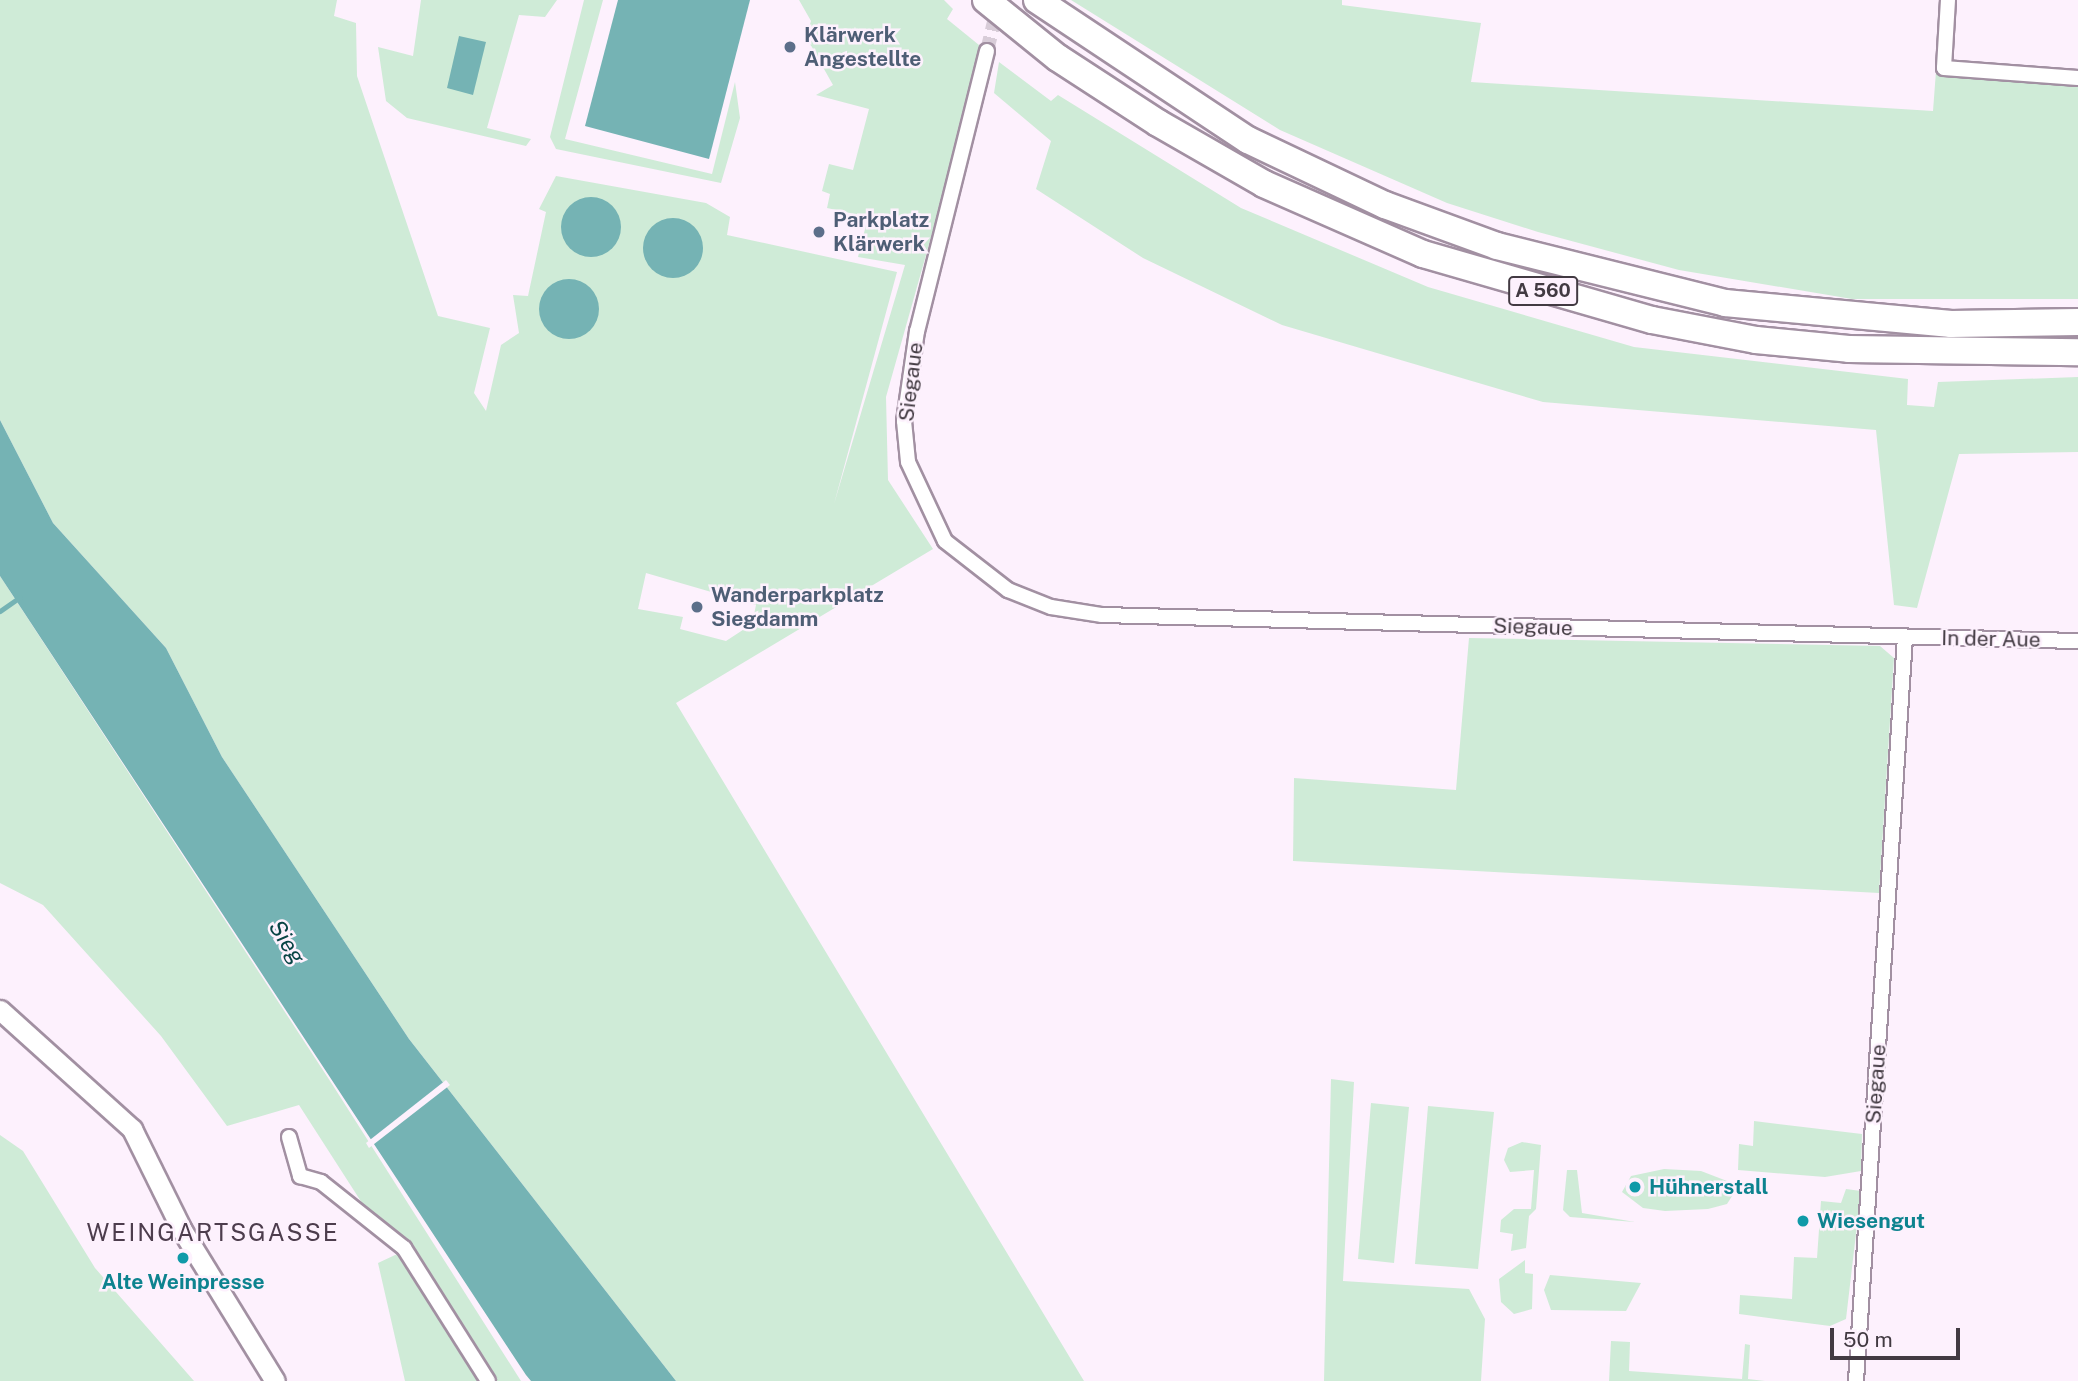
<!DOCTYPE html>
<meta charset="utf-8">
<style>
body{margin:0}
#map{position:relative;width:2078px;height:1381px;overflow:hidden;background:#fdf1fd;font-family:"Public Sans",sans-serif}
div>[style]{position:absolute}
.green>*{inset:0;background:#cfebd7}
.water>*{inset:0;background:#75b3b4}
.round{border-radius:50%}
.pier>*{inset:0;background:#fdf1fd}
.stream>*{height:5px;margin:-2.5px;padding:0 2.5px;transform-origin:2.5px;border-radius:2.5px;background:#75b3b4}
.street-tunnel>*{height:14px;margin-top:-7px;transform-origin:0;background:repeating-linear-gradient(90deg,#d8ccd8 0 14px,transparent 0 21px)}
.roads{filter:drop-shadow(2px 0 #a290a2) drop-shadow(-2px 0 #a290a2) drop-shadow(0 2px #a290a2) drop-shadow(0 -2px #a290a2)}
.street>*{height:14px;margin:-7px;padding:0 7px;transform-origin:7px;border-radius:7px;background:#fff}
.secondary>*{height:19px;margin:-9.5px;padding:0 9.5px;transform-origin:9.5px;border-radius:9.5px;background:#fff}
.highway>*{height:26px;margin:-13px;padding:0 13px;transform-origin:13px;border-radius:13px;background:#fff}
.dots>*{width:19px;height:19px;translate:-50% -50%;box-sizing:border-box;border:4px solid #fdf1fd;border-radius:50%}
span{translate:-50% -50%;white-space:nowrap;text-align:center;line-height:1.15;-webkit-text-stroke:5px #fdf1fd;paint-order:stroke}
.shield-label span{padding:2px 5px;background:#fdf1fd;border:2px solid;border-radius:5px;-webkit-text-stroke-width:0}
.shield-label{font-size:19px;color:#423a42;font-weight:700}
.service-label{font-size:21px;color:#4e5e75;font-weight:700}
.left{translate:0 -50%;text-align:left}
.street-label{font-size:21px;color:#423a42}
.culture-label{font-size:21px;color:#0d838f;font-weight:700}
.water-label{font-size:23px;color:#084445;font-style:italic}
.quarter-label{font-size:24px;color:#4d3d4d;letter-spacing:2px}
.scale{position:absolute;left:1830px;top:1328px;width:130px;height:32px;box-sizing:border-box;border:4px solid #423a42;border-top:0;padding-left:9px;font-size:21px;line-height:24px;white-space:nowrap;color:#423a42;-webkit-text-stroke:5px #fdf1fd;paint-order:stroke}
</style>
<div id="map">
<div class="green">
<i style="clip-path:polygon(evenodd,0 0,337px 0,334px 16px,356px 23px,357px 76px,438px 316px,490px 328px,474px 393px,486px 411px,501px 345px,519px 333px,513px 295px,528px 296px,546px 212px,539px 209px,556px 176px,706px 203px,730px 217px,727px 235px,897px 272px,834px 504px,905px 265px,858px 257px,868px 217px,827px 208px,830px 194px,822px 191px,829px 164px,853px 170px,869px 109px,816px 95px,833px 85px,806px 37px,811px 21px,799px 0,944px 0,953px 9px,947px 19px,979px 45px,977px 74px,886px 397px,888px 480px,933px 549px,676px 703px,1084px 1381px,676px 1381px,409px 1039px,222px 757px,166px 648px,53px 523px,0 420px,0 0,646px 573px,756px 605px,752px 624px,726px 641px,680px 629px,683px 617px,638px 609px,646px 573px)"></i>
<i style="clip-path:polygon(421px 0,557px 0,545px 17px,519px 15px,487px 128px,531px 139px,526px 146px,407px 118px,386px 101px,378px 47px,413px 56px)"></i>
<i style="clip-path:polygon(584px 0,603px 0,565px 139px,712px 174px,735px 82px,740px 118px,721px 183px,556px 149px,550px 137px)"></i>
<i style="clip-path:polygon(1071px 0,1342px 0,1342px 5px,1481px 23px,1471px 82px,1933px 111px,1936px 71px,2078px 84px,2078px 299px,1852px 299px,1679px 270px,1538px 232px,1447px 203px,1280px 130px)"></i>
<i style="clip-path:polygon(999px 62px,1051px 101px,1058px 95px,1241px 208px,1428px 287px,1634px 347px,1908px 379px,1907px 405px,1934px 407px,1938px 382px,2078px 377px,2078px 452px,1959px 454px,1917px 608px,1894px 605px,1876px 430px,1543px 402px,1282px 325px,1143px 258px,1036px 189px,1051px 141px,994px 93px)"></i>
<i style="clip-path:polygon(0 576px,332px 1084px,521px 1381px,405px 1381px,378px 1263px,410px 1248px,362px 1203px,299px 1105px,227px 1126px,161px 1036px,43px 905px,0 883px)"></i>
<i style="clip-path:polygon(1469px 638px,1880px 646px,1894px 658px,1879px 893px,1293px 861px,1294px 778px,1456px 790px)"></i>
<i style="clip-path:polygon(1331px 1079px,1354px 1082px,1343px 1281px,1469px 1289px,1485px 1319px,1481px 1381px,1324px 1381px)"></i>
<i style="clip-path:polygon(1371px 1103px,1409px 1107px,1394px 1263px,1358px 1259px)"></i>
<i style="clip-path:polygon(1428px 1106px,1494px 1112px,1478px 1269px,1415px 1264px)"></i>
<i style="clip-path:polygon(1754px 1121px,1862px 1134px,1861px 1171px,1825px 1177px,1738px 1170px,1739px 1144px,1753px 1146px)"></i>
<i style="clip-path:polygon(0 1135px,23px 1151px,95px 1268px,194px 1381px,0 1381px)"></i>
<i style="clip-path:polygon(1522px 1142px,1541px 1145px,1536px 1209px,1529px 1216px,1526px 1248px,1511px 1251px,1513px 1234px,1500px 1232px,1501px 1220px,1514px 1209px,1531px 1209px,1534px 1170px,1510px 1172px,1504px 1160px,1508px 1148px)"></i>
<i style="clip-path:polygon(1664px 1169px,1701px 1171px,1727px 1181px,1734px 1193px,1727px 1204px,1708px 1209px,1665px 1211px,1643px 1208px,1622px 1192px,1631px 1176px)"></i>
<i style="clip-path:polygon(1567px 1170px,1577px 1170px,1582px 1213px,1635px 1222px,1570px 1217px,1563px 1210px)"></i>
<i style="clip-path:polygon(1846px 1189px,1861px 1191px,1846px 1319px,1830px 1326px,1739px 1314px,1740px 1295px,1792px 1299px,1794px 1257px,1817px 1258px,1821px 1201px,1841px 1203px)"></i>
<i style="clip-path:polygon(1525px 1260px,1525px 1273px,1533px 1274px,1532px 1309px,1514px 1314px,1501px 1302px,1499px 1279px)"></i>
<i style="clip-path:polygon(1550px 1275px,1641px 1283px,1626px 1311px,1551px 1310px,1544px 1290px)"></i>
<i style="clip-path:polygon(1611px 1341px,1630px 1342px,1629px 1371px,1742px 1379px,1745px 1344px,1750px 1345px,1748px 1379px,1765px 1381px,1609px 1381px)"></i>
</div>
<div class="water">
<i style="clip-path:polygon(618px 0,750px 0,709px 159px,585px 126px)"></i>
<i style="clip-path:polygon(459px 36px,486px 42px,473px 95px,447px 88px)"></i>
<i class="round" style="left:561px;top:197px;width:60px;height:60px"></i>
<i class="round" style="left:643px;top:218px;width:60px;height:60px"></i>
<i class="round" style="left:539px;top:279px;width:60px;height:60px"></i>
<i style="clip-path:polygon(0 420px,53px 523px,166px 648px,222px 757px,409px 1039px,676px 1381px,531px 1381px,526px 1375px,0 576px)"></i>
</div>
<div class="pier">
<i style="clip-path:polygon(446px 1080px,450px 1085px,369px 1148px,366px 1143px)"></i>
</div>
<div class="stream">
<i style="left:0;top:611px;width:24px;rotate:-35deg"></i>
</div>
<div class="street-tunnel">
<i style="left:987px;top:51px;width:47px;rotate:-76.6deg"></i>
</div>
<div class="roads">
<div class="street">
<i style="left:1948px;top:0;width:68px;rotate:93.4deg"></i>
<i style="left:1944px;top:68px;width:134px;rotate:4.3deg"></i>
<i style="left:987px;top:51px;width:289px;rotate:104deg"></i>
<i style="left:917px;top:331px;width:91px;rotate:98.2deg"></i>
<i style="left:904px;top:421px;width:41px;rotate:84.4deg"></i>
<i style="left:908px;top:462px;width:87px;rotate:64.9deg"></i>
<i style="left:945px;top:541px;width:80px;rotate:37.9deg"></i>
<i style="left:1008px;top:590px;width:46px;rotate:21.6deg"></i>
<i style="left:1051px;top:607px;width:52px;rotate:8.9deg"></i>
<i style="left:1102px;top:615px;width:976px;rotate:1.53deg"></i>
<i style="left:289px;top:1137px;width:41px;rotate:74.2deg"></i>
<i style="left:300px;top:1176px;width:22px;rotate:16deg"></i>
<i style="left:321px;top:1182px;width:106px;rotate:38.5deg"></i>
<i style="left:404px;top:1248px;width:157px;rotate:57.7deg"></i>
<i style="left:1856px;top:1381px;width:746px;rotate:-86.23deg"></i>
</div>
<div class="secondary">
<i style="left:0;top:1010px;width:178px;rotate:42deg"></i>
<i style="left:132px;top:1129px;width:113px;rotate:63.7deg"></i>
<i style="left:182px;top:1230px;width:177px;rotate:58.4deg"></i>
</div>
<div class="highway">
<i style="left:986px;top:0;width:92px;rotate:38.9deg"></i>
<i style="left:1058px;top:58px;width:119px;rotate:33deg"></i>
<i style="left:1158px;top:123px;width:122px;rotate:29.9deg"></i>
<i style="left:1264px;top:184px;width:174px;rotate:23.8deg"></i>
<i style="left:1423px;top:254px;width:238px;rotate:16.1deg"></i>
<i style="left:1652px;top:320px;width:106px;rotate:10.9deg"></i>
<i style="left:1756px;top:340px;width:93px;rotate:5.5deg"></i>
<i style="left:1849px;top:349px;width:229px;rotate:0.8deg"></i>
<i style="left:1037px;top:0;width:253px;rotate:33.6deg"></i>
<i style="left:1248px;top:140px;width:152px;rotate:25.4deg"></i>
<i style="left:1385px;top:205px;width:119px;rotate:20.1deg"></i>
<i style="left:1497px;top:246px;width:235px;rotate:14deg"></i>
<i style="left:1725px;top:303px;width:227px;rotate:5.3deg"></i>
<i style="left:1951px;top:324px;width:127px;rotate:-0.9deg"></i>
</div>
</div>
<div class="dots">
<i style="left:790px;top:47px;background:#5c6f8a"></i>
<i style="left:819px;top:232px;background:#5c6f8a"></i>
<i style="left:697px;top:607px;background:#5c6f8a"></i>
<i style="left:1635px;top:1187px;background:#0f9aa8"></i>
<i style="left:1803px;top:1221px;background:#0f9aa8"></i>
<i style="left:183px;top:1258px;background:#0f9aa8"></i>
</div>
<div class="shield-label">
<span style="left:1543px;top:291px">A 560</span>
</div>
<div class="service-label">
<span class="left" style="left:804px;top:47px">Klärwerk<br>Angestellte</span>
<span class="left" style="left:833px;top:232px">Parkplatz<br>Klärwerk</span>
<span class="left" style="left:711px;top:607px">Wanderparkplatz<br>Siegdamm</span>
</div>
<div class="street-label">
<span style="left:911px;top:382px;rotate:-83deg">Siegaue</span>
<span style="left:1533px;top:627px;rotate:2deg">Siegaue</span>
<span style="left:1991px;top:639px;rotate:1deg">In der Aue</span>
<span style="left:1876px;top:1084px;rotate:-86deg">Siegaue</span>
</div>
<div class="culture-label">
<span class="left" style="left:1649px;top:1187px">Hühnerstall</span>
<span class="left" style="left:1817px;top:1221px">Wiesengut</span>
<span style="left:183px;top:1282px">Alte Weinpresse</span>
</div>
<div class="water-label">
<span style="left:287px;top:942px;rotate:58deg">Sieg</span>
</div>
<div class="quarter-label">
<span style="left:213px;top:1233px">WEINGARTSGASSE</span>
</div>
<div class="scale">50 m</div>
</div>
